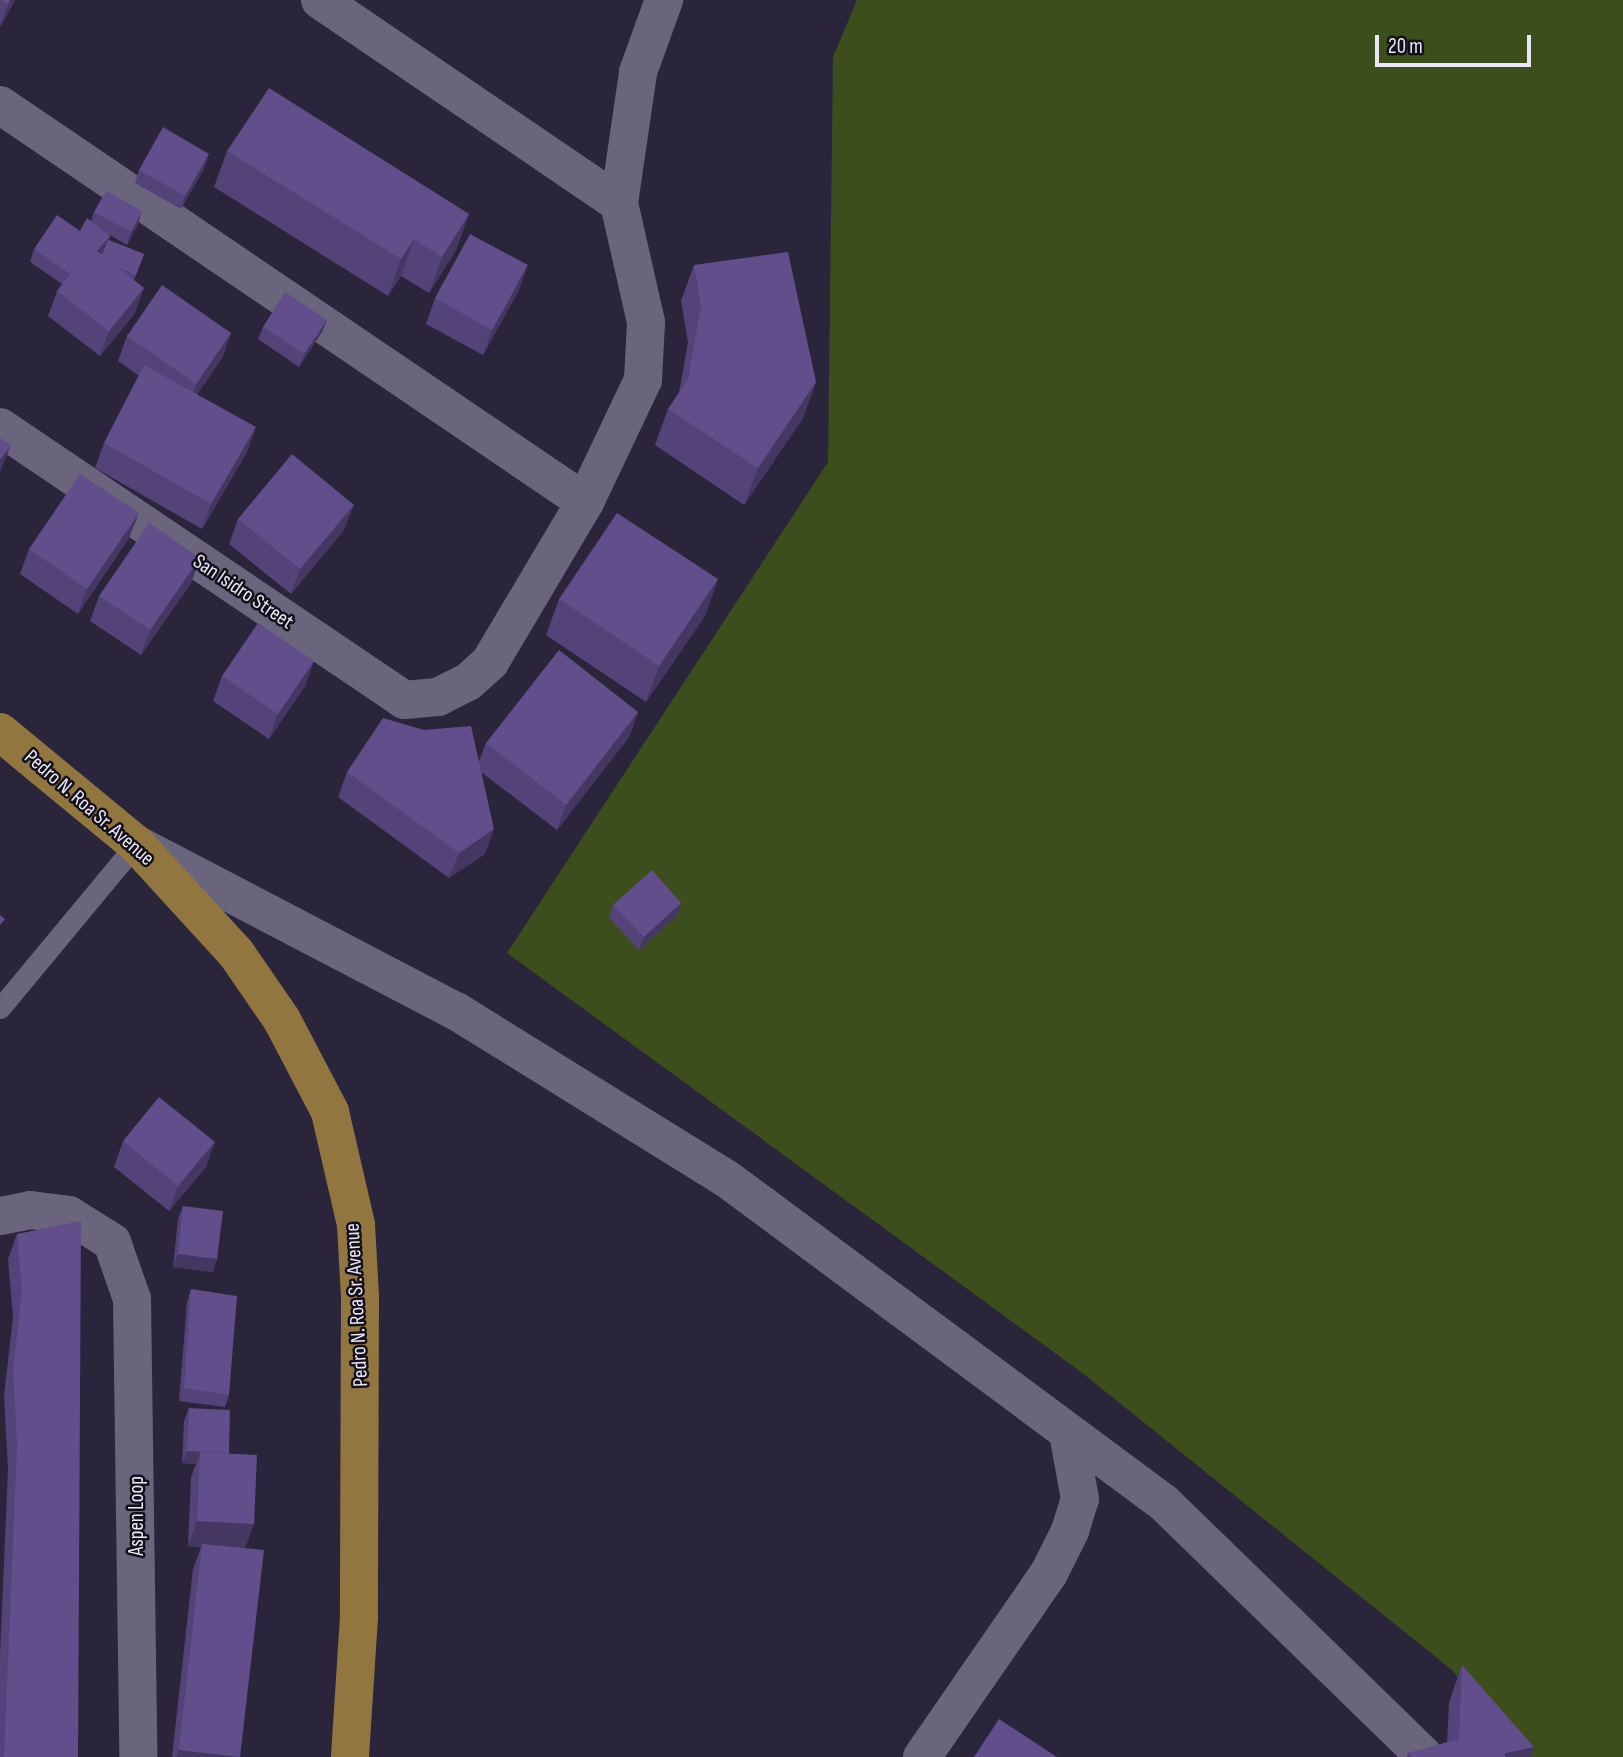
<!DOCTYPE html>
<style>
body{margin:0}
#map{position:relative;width:1623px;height:1757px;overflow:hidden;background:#2b253b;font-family:"Sofia Sans Condensed",sans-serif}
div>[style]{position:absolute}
.green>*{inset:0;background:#3b4e1c}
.service>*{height:21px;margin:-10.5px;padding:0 10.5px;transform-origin:10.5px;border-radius:10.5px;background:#6b647d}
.minor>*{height:38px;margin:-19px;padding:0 19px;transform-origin:19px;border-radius:19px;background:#6b647d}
.primary>*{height:38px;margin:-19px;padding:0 19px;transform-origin:19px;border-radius:19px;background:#917640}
.wall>*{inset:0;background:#534378}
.shaded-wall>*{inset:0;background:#443761}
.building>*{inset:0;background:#614e8b}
span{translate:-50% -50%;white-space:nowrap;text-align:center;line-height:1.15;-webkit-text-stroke:5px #13101a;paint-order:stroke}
.street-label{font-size:21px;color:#eae7f5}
.scale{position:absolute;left:1375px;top:35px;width:156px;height:32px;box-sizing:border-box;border:4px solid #eae7f5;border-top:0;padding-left:9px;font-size:21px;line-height:24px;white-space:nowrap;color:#eae7f5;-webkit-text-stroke:5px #13101a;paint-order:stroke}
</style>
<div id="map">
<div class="green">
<i style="clip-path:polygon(857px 0,1623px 0,1623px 1757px,1519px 1757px,1452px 1670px,1081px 1372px,507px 953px,828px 462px,833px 57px)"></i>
</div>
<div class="service">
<i style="left:0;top:1008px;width:213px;rotate:-50.3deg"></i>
</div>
<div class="minor">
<i style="left:320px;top:0;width:361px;rotate:34.2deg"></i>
<i style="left:0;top:105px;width:707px;rotate:34.16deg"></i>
<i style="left:0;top:427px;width:488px;rotate:34deg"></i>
<i style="left:404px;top:700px;width:34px;rotate:-5deg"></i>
<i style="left:438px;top:697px;width:34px;rotate:-27deg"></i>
<i style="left:468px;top:682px;width:30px;rotate:-42deg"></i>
<i style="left:490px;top:662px;width:186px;rotate:-59.3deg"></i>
<i style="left:585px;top:502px;width:135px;rotate:-64.6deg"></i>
<i style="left:643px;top:380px;width:58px;rotate:-87deg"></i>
<i style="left:646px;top:322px;width:122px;rotate:-102.8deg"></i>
<i style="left:619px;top:203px;width:132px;rotate:-81.7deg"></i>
<i style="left:638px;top:72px;width:77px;rotate:-70.1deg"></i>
<i style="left:136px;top:844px;width:361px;rotate:27.6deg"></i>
<i style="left:456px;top:1011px;width:319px;rotate:31.8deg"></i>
<i style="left:727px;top:1179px;width:544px;rotate:36.55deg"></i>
<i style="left:1164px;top:1503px;width:361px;rotate:44.2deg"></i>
<i style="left:0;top:1216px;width:31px;rotate:-11deg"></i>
<i style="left:30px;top:1210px;width:39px;rotate:7deg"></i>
<i style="left:69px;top:1215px;width:51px;rotate:32.1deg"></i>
<i style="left:112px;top:1242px;width:60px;rotate:70.7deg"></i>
<i style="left:132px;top:1299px;width:458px;rotate:89.2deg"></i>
<i style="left:922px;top:1757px;width:224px;rotate:-55.4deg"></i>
<i style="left:1049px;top:1573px;width:47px;rotate:-63.4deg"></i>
<i style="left:1070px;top:1531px;width:34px;rotate:-73deg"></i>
<i style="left:1080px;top:1499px;width:67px;rotate:-100.3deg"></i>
</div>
<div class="primary">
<i style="left:0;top:732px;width:176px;rotate:39.5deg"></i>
<i style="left:136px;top:844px;width:148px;rotate:47.5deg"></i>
<i style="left:236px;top:953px;width:81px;rotate:55.5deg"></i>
<i style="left:282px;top:1020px;width:104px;rotate:62.4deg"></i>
<i style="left:330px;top:1112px;width:116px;rotate:77deg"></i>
<i style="left:356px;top:1225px;width:72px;rotate:86.8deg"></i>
<i style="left:360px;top:1297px;width:320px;rotate:90.2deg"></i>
<i style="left:359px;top:1617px;width:140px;rotate:93.7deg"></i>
</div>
<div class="wall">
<i style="clip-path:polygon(0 0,15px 0,0 27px)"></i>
<i style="clip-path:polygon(227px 151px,469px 214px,456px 250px,429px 293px,401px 276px,388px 296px,214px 187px)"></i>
<i style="clip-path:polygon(205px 167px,181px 209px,135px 183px,139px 170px)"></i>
<i style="clip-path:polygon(94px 212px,138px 224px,127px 245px,110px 235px,109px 240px,144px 254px,134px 280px,135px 313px,100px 356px,48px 316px,57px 291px,62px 284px,30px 262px,34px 249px,80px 231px,91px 221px)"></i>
<i style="clip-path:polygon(694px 265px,816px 382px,803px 418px,744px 505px,655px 445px,668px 409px,679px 393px,688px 342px,681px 301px)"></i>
<i style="clip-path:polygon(519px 290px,483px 355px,426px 324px,435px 298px)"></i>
<i style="clip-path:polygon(327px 320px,322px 332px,299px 367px,258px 339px,263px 327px)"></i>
<i style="clip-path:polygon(231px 333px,222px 358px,197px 394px,247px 452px,202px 529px,95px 468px,104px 443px,139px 376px,118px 361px,127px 336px)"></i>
<i style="clip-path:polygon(238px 519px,344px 530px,291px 594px,229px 544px)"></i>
<i style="clip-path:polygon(129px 538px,78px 614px,20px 574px,29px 549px)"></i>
<i style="clip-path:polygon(200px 558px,191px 583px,141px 655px,90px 621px,99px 596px)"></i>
<i style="clip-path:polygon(718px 579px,705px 616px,646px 702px,546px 635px,559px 599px)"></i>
<i style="clip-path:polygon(314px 661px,305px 686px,269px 739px,213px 701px,222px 676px)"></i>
<i style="clip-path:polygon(638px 712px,629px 737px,557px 830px,481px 772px,485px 854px,449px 878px,338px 797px,347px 772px,479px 761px,486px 743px)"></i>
<i style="clip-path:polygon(681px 903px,677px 916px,639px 950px,609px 918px,613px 905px)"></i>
<i style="clip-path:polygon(123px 1141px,206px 1167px,169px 1211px,114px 1167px)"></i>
<i style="clip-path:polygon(183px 1206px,213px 1272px,173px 1267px,178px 1219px)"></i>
<i style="clip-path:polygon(17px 1234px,78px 1757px,0 1757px,0 1655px,8px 1469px,4px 1396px,13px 1317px,8px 1259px)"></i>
<i style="clip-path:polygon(191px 1289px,229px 1395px,225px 1407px,179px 1401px,187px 1302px)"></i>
<i style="clip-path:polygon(189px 1408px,229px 1454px,254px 1524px,245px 1548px,240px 1757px,172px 1757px,193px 1569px,201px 1547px,188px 1546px,191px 1477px,196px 1464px,182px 1463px,184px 1421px)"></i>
<i style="clip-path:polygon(1462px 1665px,1531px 1757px,1407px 1757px,1408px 1753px,1447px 1743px,1449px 1702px)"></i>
</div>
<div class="shaded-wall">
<i style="clip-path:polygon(10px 0,15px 0,0 27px,8px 4px)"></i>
<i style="clip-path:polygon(209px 154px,205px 167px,181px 209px,185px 196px)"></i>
<i style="clip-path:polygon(142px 211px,138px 224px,127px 245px,131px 232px)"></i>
<i style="clip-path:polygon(469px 214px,456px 250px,429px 293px,442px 257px)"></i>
<i style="clip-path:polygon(110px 236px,106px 249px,69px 289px,74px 276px)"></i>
<i style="clip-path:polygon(414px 239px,401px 276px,388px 296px,401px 259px)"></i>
<i style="clip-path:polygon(528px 265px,519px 290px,483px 355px,492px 330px)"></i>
<i style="clip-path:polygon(144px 288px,135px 313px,100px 356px,109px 331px)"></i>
<i style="clip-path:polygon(327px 320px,322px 332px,299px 367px,304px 354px)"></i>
<i style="clip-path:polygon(231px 333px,222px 358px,187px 409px,196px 384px)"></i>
<i style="clip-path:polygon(816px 382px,803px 418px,744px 505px,758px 468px)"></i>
<i style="clip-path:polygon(256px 427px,247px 452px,202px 529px,211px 504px)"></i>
<i style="clip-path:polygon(11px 445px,1px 470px,0 472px,0 460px)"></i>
<i style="clip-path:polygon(354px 505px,344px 530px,291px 594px,300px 569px)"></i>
<i style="clip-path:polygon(139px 513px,129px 538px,78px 614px,87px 589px)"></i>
<i style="clip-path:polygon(200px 558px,191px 583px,141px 655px,150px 630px)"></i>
<i style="clip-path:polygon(718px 579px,705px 616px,646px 702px,659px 666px)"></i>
<i style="clip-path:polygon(314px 661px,305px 686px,269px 739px,278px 714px)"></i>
<i style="clip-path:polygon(638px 712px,629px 737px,557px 830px,566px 805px)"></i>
<i style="clip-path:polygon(494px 829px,485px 854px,449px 878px,459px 853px)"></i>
<i style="clip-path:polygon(681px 903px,677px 916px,639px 950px,644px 937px)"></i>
<i style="clip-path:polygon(215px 1142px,206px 1167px,169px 1211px,178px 1186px)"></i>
<i style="clip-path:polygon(178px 1254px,217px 1259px,213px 1272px,173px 1267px)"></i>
<i style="clip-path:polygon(187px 1451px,229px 1453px,200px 1452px,196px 1464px,182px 1463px)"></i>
<i style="clip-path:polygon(197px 1521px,254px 1524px,244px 1549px,202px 1544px,201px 1547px,188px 1546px)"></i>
<i style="clip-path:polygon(1534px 1747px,1531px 1757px,1503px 1757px,1505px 1753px)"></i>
<i style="clip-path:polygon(179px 1750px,240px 1757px,176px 1757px)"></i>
</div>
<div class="building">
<i style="clip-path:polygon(1px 0,10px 0,8px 4px)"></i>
<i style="clip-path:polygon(269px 88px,469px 214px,442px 257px,414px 239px,401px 259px,227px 151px)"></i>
<i style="clip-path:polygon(163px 127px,209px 154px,185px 196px,139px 170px)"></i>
<i style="clip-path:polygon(106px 191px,142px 211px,131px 232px,94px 212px)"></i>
<i style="clip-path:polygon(57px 215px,80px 231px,87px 218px,110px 236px,97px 251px,92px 247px,70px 274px,34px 249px)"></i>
<i style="clip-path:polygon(470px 234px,528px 265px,492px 330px,435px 298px)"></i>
<i style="clip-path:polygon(108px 240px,144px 254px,136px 275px,119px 268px,102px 255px)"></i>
<i style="clip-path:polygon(92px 247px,144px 288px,109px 331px,57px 291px)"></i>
<i style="clip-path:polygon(788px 252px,816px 382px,758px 468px,668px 409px,688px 379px,701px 306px,694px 265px)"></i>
<i style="clip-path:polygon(162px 285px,231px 333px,196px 384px,127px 336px)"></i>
<i style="clip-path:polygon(285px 292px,327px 320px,304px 354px,263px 327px)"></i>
<i style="clip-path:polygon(144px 365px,256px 427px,211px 504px,104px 443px)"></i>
<i style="clip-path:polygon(0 438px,11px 445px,0 460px)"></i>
<i style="clip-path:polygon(292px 454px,354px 505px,300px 569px,238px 519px)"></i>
<i style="clip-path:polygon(80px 474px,139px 513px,87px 589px,29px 549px)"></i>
<i style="clip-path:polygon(617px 513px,718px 579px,659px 666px,559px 599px)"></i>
<i style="clip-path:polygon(149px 523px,200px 558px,150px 630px,99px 596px)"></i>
<i style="clip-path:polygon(258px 623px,314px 661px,278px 714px,222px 676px)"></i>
<i style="clip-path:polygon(559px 650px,638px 712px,566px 805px,486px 743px)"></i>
<i style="clip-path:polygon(383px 718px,424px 730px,471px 726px,494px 829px,459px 853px,347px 772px)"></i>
<i style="clip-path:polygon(652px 870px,681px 903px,644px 937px,613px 905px)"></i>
<i style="clip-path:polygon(0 915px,5px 919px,0 925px)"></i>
<i style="clip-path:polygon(159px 1097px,215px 1142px,178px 1186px,123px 1141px)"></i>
<i style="clip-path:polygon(183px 1206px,223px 1211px,217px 1259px,178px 1254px)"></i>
<i style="clip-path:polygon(81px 1221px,78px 1757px,4px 1757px,17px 1444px,13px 1371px,22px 1292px,17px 1234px)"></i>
<i style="clip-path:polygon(191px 1289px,237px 1296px,229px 1395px,184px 1388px)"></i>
<i style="clip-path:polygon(189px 1408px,230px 1410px,229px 1453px,187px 1451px)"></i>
<i style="clip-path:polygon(200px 1452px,257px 1455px,254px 1524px,197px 1521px)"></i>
<i style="clip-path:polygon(202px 1544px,264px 1550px,240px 1757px,179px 1750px)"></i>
<i style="clip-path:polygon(1462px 1665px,1534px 1747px,1505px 1753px,1505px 1757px,1412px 1757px,1408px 1753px,1459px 1739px)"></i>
<i style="clip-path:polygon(999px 1719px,1057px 1757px,974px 1757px)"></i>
</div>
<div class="street-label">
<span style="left:243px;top:592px;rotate:34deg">San Isidro Street</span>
<span style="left:89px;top:808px;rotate:41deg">Pedro N. Roa Sr. Avenue</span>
<span style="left:357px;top:1305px;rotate:-93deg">Pedro N. Roa Sr. Avenue</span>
<span style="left:137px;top:1516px;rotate:-90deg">Aspen Loop</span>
</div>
<div class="scale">20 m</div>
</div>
